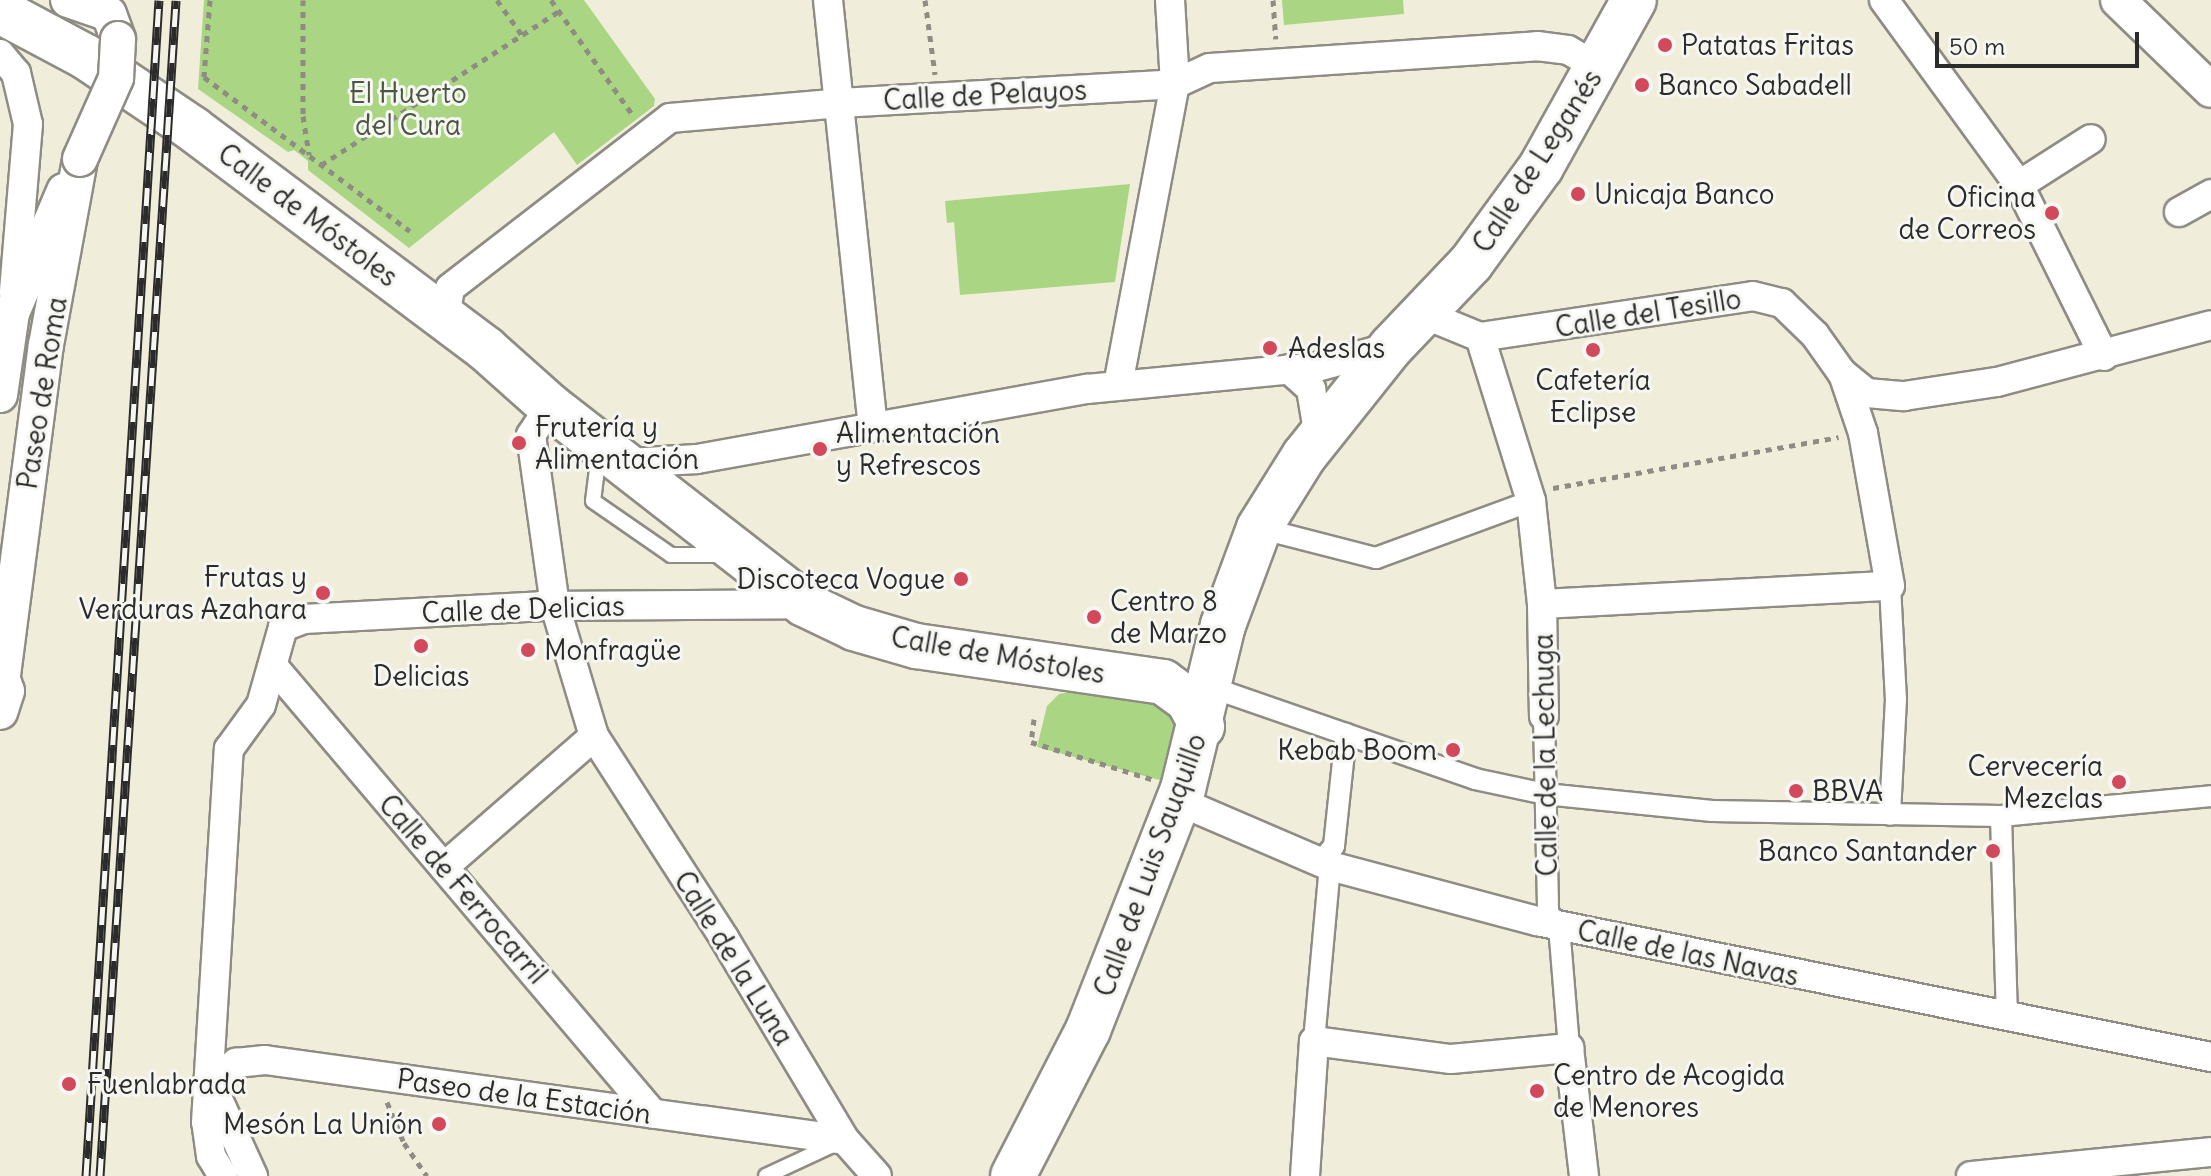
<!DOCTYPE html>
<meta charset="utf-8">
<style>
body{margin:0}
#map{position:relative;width:2211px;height:1176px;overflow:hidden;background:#f0eddb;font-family:Delius,sans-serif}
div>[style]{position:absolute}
.green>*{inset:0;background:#aad683}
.path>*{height:5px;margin-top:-2.5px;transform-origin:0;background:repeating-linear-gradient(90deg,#8e8c83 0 6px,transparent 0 12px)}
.roads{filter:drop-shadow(2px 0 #8e8c83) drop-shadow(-2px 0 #8e8c83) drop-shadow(0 2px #8e8c83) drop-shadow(0 -2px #8e8c83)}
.service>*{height:14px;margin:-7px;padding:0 7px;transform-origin:7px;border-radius:7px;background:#fff}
.pedestrian>*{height:20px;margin:-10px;padding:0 10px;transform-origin:10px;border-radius:10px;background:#fff}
.minor>*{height:28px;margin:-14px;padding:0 14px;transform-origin:14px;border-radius:14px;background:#fff}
.tertiary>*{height:34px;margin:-17px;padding:0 17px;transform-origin:17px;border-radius:17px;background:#fff}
.primary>*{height:44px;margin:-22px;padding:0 22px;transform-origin:22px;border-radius:22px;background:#fff}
.rail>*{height:9px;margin-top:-4.5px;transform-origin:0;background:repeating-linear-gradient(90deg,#f6f6f2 0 18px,#2b2b2b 0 36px);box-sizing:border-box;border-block:2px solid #2b2b2b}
.bridges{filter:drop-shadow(2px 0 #8e8c83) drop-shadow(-2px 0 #8e8c83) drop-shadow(0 2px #8e8c83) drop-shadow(0 -2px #8e8c83)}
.tertiary-bridge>*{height:34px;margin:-17px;padding:0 17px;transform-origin:17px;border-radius:17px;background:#fff}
.dots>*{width:22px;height:22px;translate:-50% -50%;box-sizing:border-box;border:4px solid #f6f6f2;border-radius:50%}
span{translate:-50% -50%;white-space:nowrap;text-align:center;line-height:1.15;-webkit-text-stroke:6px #f6f6f2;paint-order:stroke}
.poi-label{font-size:28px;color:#2b2b2b}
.left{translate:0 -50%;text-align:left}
.right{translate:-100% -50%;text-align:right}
.park-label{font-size:28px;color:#4b5641}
.street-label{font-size:28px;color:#2b2b2b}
.scale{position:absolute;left:1935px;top:32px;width:204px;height:36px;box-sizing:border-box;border:4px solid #2b2b2b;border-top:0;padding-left:10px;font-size:24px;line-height:28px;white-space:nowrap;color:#2b2b2b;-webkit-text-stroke:6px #f6f6f2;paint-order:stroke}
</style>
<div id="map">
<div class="green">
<i style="clip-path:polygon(204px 0,584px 0,655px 99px,654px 106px,577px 165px,554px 132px,409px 248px,308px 170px,308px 161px,294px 150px,288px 152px,198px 89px)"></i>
<i style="clip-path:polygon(1282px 0,1403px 0,1404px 14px,1284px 25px)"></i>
<i style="clip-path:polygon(1130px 184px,1115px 282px,960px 295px,954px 222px,947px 223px,945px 201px)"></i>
<i style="clip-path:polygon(1076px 691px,1164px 705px,1175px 718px,1178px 736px,1163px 781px,1037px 747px,1047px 706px,1059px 694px)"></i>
</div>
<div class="path">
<i style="left:210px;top:0;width:77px;rotate:94.5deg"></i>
<i style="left:204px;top:77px;width:257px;rotate:36.8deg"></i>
<i style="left:303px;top:0;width:116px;rotate:90deg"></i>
<i style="left:303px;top:116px;width:39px;rotate:81deg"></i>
<i style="left:497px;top:0;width:43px;rotate:54.5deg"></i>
<i style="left:551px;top:0;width:143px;rotate:54.6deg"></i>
<i style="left:925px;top:0;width:75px;rotate:82.3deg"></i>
<i style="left:1273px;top:0;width:39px;rotate:86deg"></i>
<i style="left:321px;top:165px;width:283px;rotate:-32.9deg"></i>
<i style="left:1553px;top:488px;width:290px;rotate:-10.1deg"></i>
<i style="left:1034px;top:719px;width:23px;rotate:97deg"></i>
<i style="left:1031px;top:742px;width:126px;rotate:17.1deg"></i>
<i style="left:387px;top:1102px;width:44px;rotate:67.5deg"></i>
<i style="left:404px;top:1143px;width:40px;rotate:55.1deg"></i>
</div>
<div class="roads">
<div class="service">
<i style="left:599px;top:453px;width:48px;rotate:97.1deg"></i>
<i style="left:593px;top:501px;width:95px;rotate:34.7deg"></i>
<i style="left:671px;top:555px;width:51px"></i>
<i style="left:766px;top:1176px;width:78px;rotate:-24.9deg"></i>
</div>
<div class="pedestrian">
<i style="left:1259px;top:528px;width:121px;rotate:14.4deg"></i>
<i style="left:1376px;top:558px;width:165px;rotate:-20.2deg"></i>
<i style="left:1890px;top:586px;width:113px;rotate:87deg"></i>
<i style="left:1896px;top:699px;width:116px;rotate:93deg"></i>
<i style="left:1210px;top:687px;width:281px;rotate:19.1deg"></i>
<i style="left:1475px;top:779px;width:72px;rotate:12.1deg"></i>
<i style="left:1545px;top:794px;width:168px;rotate:5.8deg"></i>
<i style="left:1712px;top:811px;width:289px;rotate:1deg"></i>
<i style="left:2001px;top:816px;width:211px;rotate:-5.4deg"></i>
<i style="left:1544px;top:716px;width:197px;rotate:88.8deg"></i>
<i style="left:1548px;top:913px;width:17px;rotate:50deg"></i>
<i style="left:1559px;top:926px;width:122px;rotate:85.3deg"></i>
<i style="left:2001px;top:816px;width:203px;rotate:88.3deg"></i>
<i style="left:1321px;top:861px;width:20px;rotate:-49deg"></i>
<i style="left:1334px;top:846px;width:113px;rotate:-83.9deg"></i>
<i style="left:1314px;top:1041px;width:176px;rotate:-84.8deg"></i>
</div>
<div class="minor">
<i style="left:828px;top:0;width:428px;rotate:84deg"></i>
<i style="left:1884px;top:0;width:229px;rotate:53.9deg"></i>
<i style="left:2019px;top:185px;width:191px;rotate:63.6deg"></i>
<i style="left:0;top:54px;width:25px;rotate:50deg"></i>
<i style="left:16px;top:73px;width:52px;rotate:76.8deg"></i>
<i style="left:28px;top:124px;width:169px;rotate:94.8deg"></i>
<i style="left:2019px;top:185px;width:85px;rotate:-32.6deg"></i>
<i style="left:2179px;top:212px;width:37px;rotate:-29deg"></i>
<i style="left:1426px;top:315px;width:58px;rotate:22.2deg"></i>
<i style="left:1480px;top:337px;width:276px;rotate:-8.5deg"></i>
<i style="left:1753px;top:296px;width:30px;rotate:14deg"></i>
<i style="left:1782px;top:303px;width:46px;rotate:44.1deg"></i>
<i style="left:1815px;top:335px;width:47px;rotate:54.6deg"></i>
<i style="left:1842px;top:373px;width:32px;rotate:39deg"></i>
<i style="left:1867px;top:393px;width:37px;rotate:5deg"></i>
<i style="left:1904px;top:396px;width:94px;rotate:-8.6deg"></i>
<i style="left:1997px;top:382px;width:221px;rotate:-14.9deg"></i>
<i style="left:445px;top:317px;width:29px;rotate:-80deg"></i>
<i style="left:450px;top:288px;width:278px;rotate:-37.7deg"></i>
<i style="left:670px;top:118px;width:171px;rotate:-5deg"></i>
<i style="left:840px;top:103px;width:336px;rotate:-3.2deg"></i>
<i style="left:1175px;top:84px;width:38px;rotate:-25deg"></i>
<i style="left:1210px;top:68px;width:328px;rotate:-3.8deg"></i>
<i style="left:1537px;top:46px;width:31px;rotate:7deg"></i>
<i style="left:1568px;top:50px;width:36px;rotate:30deg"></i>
<i style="left:1480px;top:337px;width:172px;rotate:72.7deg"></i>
<i style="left:1531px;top:501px;width:104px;rotate:83.9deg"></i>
<i style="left:1542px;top:604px;width:112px;rotate:89deg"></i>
<i style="left:1289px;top:369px;width:30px;rotate:42deg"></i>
<i style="left:1311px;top:389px;width:49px;rotate:80.5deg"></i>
<i style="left:1118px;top:385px;width:306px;rotate:-79.3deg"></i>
<i style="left:1175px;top:84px;width:84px;rotate:-93.4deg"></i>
<i style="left:550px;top:406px;width:35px;rotate:123deg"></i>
<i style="left:531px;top:435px;width:173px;rotate:82deg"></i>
<i style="left:555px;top:606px;width:136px;rotate:73.3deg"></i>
<i style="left:594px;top:736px;width:240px;rotate:57.2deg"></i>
<i style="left:724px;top:938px;width:235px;rotate:59.1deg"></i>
<i style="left:845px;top:1140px;width:48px;rotate:48.4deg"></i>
<i style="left:629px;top:463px;width:68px;rotate:-3.4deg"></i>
<i style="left:697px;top:459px;width:396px;rotate:-10.2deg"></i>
<i style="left:1087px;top:389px;width:231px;rotate:-5.5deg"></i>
<i style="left:1317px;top:367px;width:76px;rotate:-15.3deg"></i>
<i style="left:1542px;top:604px;width:348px;rotate:-3deg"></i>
<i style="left:1890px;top:586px;width:155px;rotate:-100deg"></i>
<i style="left:1863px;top:433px;width:62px;rotate:-108.7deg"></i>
<i style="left:273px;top:666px;width:587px;rotate:49.69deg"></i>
<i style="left:1178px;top:801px;width:165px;rotate:23.2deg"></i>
<i style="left:1330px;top:866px;width:214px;rotate:14.9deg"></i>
<i style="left:1537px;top:921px;width:688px;rotate:11.41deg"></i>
<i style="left:444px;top:867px;width:199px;rotate:-41.1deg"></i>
<i style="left:212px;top:1085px;width:33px;rotate:-43deg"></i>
<i style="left:236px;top:1063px;width:29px;rotate:-6deg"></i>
<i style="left:265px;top:1060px;width:585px;rotate:7.85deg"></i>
<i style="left:212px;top:1086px;width:99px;rotate:65.5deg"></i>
<i style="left:223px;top:1176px;width:23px;rotate:-121deg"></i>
<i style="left:211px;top:1156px;width:34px;rotate:-98deg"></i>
<i style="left:206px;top:1122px;width:374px;rotate:-86.5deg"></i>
<i style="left:229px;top:749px;width:54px;rotate:-54deg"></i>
<i style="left:261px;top:705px;width:81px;rotate:-74.2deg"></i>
<i style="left:283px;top:627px;width:22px;rotate:-21deg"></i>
<i style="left:304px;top:619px;width:237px;rotate:-3.1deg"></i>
<i style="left:541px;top:606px;width:263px;rotate:-0.4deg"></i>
<i style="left:1305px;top:1176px;width:135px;rotate:-86.2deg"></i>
<i style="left:1314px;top:1041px;width:138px;rotate:7.5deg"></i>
<i style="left:1451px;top:1059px;width:119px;rotate:-5.3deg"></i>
<i style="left:1569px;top:1048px;width:129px;rotate:83.3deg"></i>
<i style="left:1971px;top:1176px;width:241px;rotate:-5.7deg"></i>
</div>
<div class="tertiary">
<i style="left:68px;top:0;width:43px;rotate:18.9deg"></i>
<i style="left:109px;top:14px;width:27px;rotate:70deg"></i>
<i style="left:2118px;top:0;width:129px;rotate:44.1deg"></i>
<i style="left:0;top:395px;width:83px;rotate:-81.7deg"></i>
<i style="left:12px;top:313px;width:133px;rotate:-66.9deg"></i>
<i style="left:0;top:671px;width:21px;rotate:71deg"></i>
<i style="left:7px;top:691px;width:22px;rotate:108deg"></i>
<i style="left:3px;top:675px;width:333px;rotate:-82.6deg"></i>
<i style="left:46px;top:345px;width:189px;rotate:-79.6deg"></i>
</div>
<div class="primary">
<i style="left:0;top:11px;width:98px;rotate:28.1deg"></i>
<i style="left:86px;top:57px;width:129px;rotate:33.9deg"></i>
<i style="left:193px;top:129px;width:366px;rotate:36.9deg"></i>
<i style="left:486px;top:349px;width:86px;rotate:41.7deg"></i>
<i style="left:550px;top:406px;width:322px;rotate:37.9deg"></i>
<i style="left:804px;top:604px;width:55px;rotate:25.6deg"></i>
<i style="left:854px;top:628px;width:65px;rotate:16.2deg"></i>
<i style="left:916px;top:646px;width:250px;rotate:8.3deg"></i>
<i style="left:1163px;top:682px;width:31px;rotate:36deg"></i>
<i style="left:1188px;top:700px;width:30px;rotate:62deg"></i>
<i style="left:1013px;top:1176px;width:164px;rotate:-62.8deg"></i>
<i style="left:1088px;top:1030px;width:259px;rotate:-68.5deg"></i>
<i style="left:1183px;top:789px;width:169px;rotate:-76.3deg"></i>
<i style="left:1223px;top:625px;width:103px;rotate:-69.6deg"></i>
<i style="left:1259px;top:528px;width:85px;rotate:-58deg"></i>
<i style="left:1304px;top:456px;width:139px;rotate:-51.4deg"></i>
<i style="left:1391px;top:347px;width:116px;rotate:-46.4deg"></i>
<i style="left:1471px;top:263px;width:119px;rotate:-53.9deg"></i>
<i style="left:1541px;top:167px;width:191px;rotate:-60.9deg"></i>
</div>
</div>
<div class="rail">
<i style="left:86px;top:1176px;width:1178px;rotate:-86.45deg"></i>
<i style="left:100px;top:1176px;width:1178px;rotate:-86.3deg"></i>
</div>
<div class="bridges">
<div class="tertiary-bridge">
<i style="left:80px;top:159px;width:89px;rotate:-66deg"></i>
<i style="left:116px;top:78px;width:39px;rotate:-87deg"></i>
</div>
</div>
<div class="dots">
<i style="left:1665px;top:45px;background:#d1495b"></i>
<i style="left:1642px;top:85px;background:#d1495b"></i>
<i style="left:1578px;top:194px;background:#d1495b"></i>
<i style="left:2052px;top:213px;background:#d1495b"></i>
<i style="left:1270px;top:348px;background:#d1495b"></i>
<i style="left:1593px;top:350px;background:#d1495b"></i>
<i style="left:519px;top:443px;background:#d1495b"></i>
<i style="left:820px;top:449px;background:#d1495b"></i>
<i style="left:961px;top:579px;background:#d1495b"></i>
<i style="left:323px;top:593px;background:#d1495b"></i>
<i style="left:1094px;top:617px;background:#d1495b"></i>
<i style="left:421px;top:646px;background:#d1495b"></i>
<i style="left:528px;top:650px;background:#d1495b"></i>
<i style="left:1453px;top:750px;background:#d1495b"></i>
<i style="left:2119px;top:782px;background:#d1495b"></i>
<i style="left:1796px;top:791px;background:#d1495b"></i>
<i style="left:1993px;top:851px;background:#d1495b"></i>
<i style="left:69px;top:1084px;background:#d1495b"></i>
<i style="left:1537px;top:1091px;background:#d1495b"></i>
<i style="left:439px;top:1124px;background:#d1495b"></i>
</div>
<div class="poi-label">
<span class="left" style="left:1681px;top:45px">Patatas Fritas</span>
<span class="left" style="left:1658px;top:85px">Banco Sabadell</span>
<span class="left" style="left:1594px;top:194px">Unicaja Banco</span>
<span class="right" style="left:2036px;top:213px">Oficina<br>de Correos</span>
<span class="left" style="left:1288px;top:348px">Adeslas</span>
<span style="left:1593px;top:396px">Cafetería<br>Eclipse</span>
<span class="left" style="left:535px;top:443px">Frutería y<br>Alimentación</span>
<span class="left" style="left:836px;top:449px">Alimentación<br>y Refrescos</span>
<span class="right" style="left:307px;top:593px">Frutas y<br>Verduras Azahara</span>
<span class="right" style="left:945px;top:579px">Discoteca Vogue</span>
<span class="left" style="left:1110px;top:617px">Centro 8<br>de Marzo</span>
<span class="left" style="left:544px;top:650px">Monfragüe</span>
<span style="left:421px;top:676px">Delicias</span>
<span class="right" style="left:1437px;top:750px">Kebab Boom</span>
<span class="right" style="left:2103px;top:782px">Cervecería<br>Mezclas</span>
<span class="left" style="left:1812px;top:791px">BBVA</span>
<span class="right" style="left:1977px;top:851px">Banco Santander</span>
<span class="left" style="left:1553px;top:1091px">Centro de Acogida<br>de Menores</span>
<span class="left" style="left:87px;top:1084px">Fuenlabrada</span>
<span class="right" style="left:423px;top:1124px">Mesón La Unión</span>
</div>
<div class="park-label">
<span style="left:408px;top:109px">El Huerto<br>del Cura</span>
</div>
<div class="street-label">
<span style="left:985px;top:95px;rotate:-3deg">Calle de Pelayos</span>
<span style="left:1537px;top:161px;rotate:-57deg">Calle de Leganés</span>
<span style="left:308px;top:215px;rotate:37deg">Calle de Móstoles</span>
<span style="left:1648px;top:313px;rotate:-9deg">Calle del Tesillo</span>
<span style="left:42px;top:393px;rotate:-81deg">Paseo de Roma</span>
<span style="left:523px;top:609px;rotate:-2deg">Calle de Delicias</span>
<span style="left:998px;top:655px;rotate:10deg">Calle de Móstoles</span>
<span style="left:1545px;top:755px;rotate:-91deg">Calle de la Lechuga</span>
<span style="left:1150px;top:865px;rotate:-70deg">Calle de Luis Sauquillo</span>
<span style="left:463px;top:889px;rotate:49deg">Calle de Ferrocarril</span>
<span style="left:1688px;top:953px;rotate:12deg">Calle de las Navas</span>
<span style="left:734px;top:958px;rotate:58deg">Calle de la Luna</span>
<span style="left:524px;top:1096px;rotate:8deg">Paseo de la Estación</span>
</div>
<div class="scale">50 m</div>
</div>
